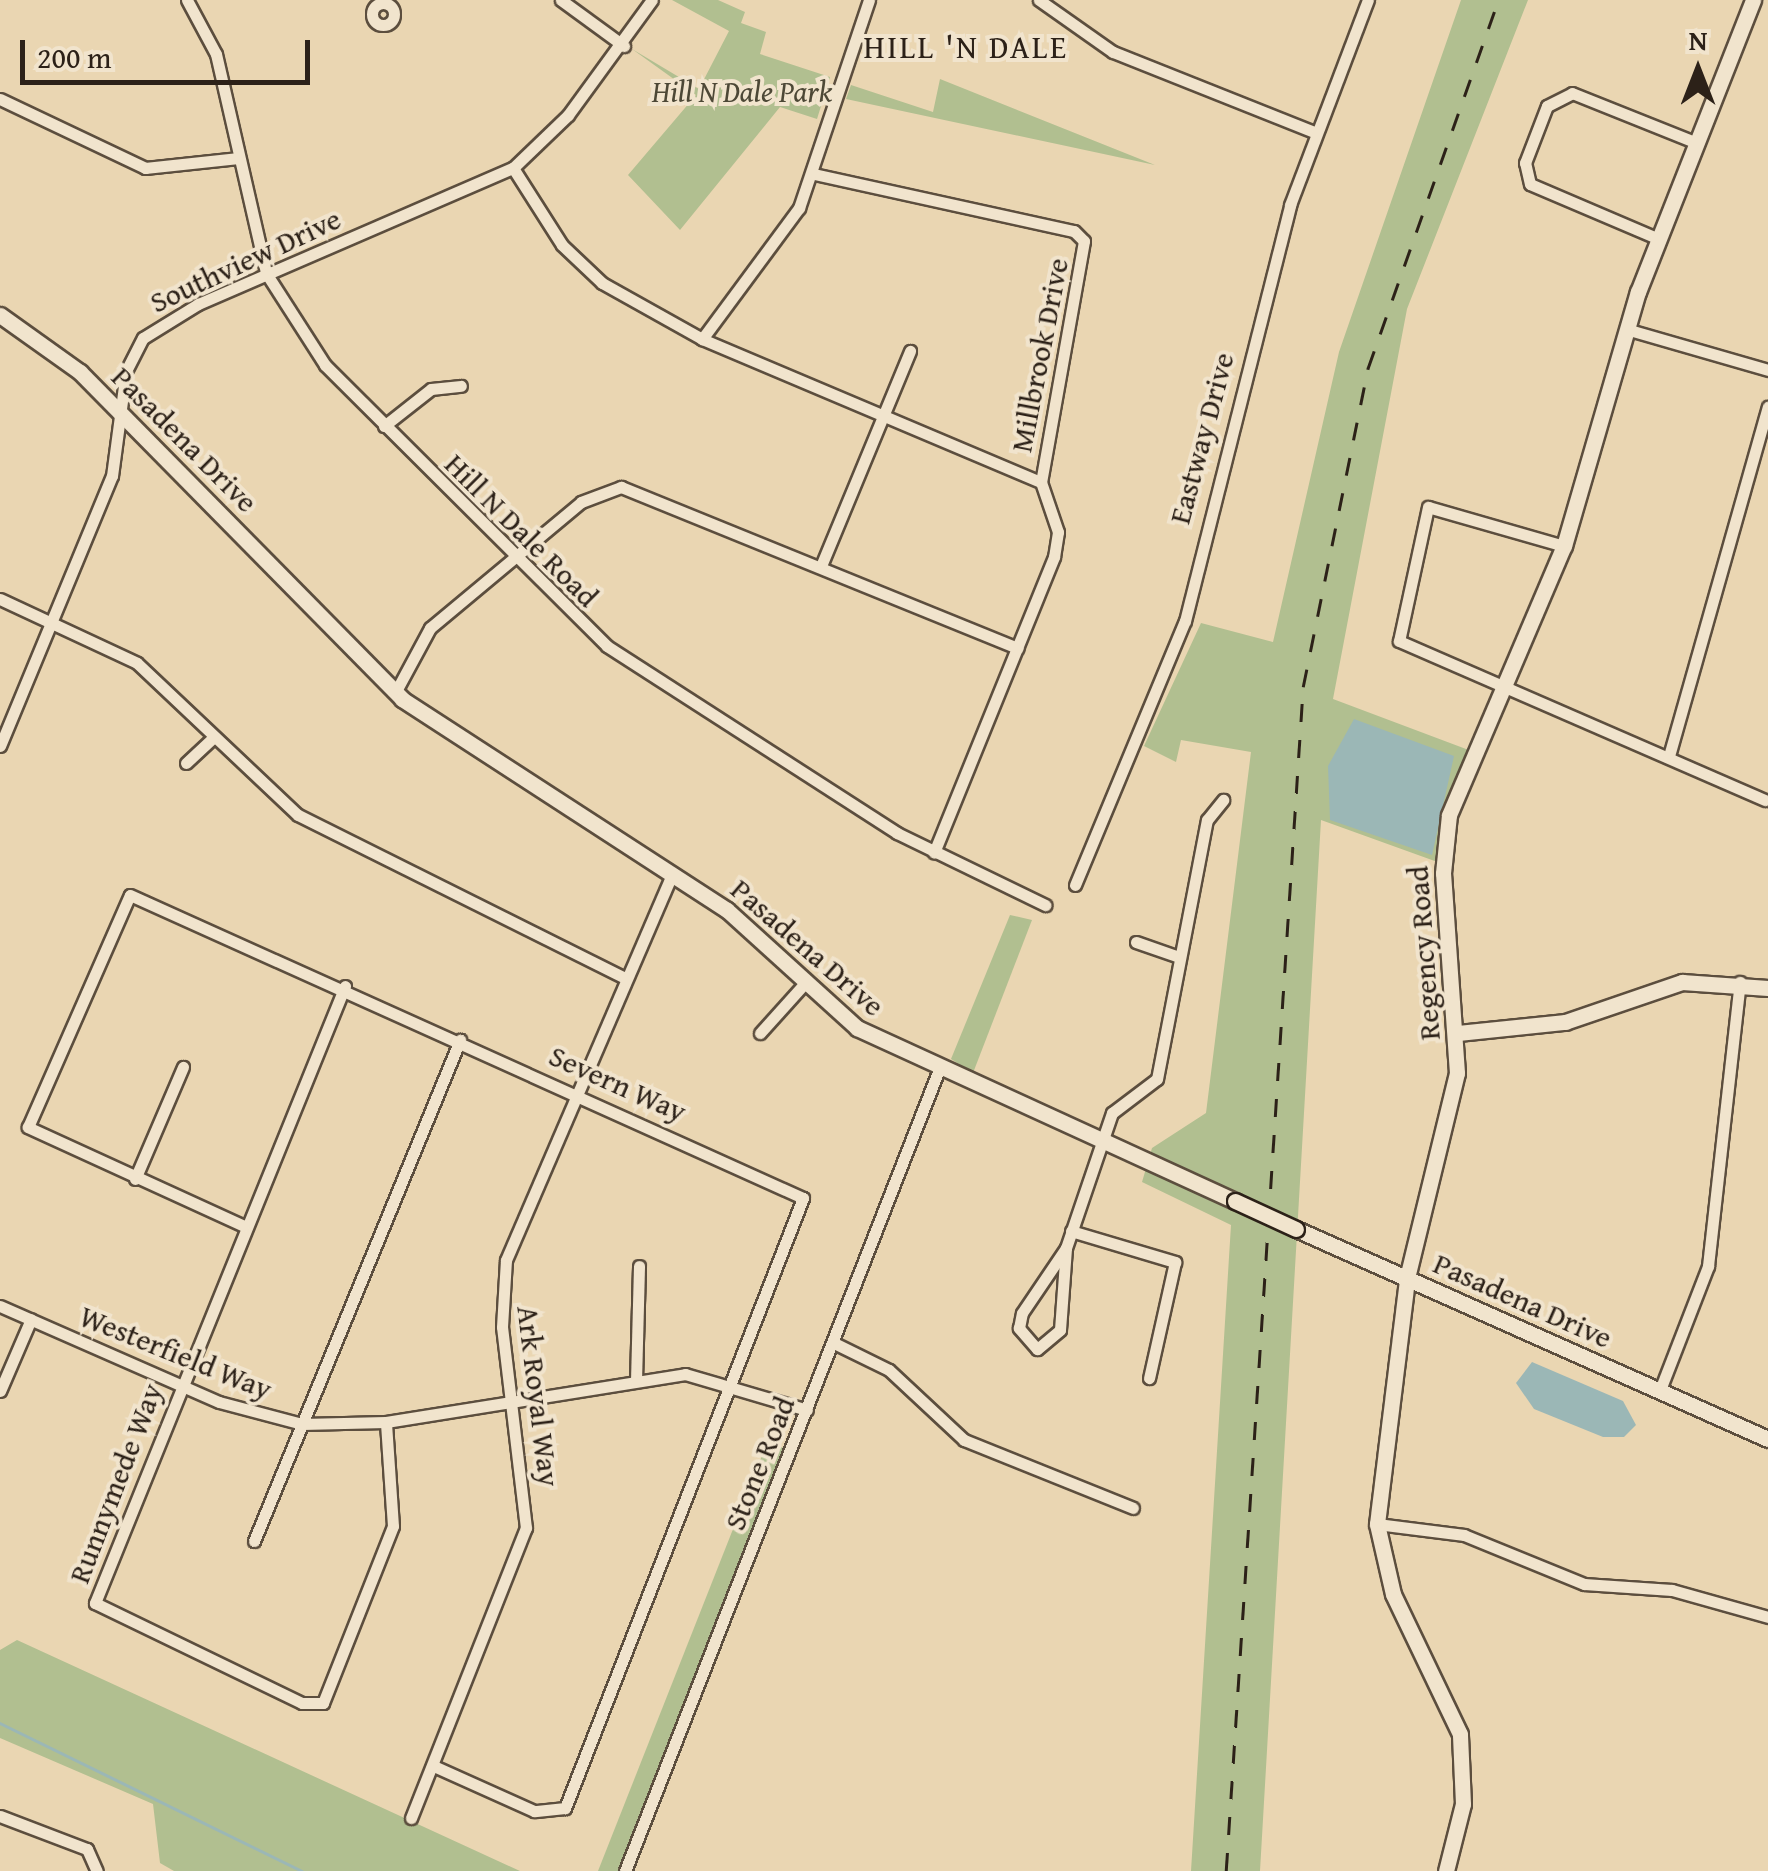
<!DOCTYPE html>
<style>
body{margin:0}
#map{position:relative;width:1768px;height:1871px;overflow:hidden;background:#ead6b2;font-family:"Gentium Book Plus",serif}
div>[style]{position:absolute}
.green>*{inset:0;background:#b1bf90}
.water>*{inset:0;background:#9bb7b6}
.stream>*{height:2.5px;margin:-1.25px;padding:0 1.25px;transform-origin:1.25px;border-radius:1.25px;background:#9bb7b6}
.roads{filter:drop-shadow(2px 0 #5c4e3e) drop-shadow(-2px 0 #5c4e3e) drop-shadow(0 2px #5c4e3e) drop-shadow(0 -2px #5c4e3e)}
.street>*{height:11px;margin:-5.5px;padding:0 5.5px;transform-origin:5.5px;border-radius:5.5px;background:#f1e4cd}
.street>.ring{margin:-5.5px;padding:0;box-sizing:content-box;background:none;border:11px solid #f1e4cd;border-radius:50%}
.secondary>*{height:15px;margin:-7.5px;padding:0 7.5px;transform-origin:7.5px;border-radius:7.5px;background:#f1e4cd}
.rail>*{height:2.5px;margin-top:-1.25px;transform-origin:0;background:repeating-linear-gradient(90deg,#2c2118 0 18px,transparent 0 36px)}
.bridges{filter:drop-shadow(2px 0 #2c2118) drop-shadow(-2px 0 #2c2118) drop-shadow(0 2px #2c2118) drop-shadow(0 -2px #2c2118)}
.secondary-bridge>*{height:15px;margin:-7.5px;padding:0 7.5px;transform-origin:7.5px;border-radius:7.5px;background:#f1e4cd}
span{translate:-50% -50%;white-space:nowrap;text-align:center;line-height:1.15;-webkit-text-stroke:8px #f1e4cd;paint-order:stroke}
.park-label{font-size:30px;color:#4d4836;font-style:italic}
.street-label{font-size:30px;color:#2c2118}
.neighbourhood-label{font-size:32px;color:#2c2118;letter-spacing:2.5px}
.north{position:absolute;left:1648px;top:20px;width:100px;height:100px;-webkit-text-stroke:8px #f1e4cd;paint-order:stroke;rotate:0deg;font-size:28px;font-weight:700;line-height:40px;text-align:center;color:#2c2118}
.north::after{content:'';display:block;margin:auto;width:35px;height:45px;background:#2c2118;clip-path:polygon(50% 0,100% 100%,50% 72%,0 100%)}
.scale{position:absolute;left:20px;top:40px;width:290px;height:45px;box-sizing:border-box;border:5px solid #2c2118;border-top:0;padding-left:12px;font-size:30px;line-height:35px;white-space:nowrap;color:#2c2118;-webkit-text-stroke:8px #f1e4cd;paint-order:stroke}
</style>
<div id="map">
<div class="green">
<i style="clip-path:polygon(672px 0,718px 0,745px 12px,741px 23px,766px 32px,760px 54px,830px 77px,817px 119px,780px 107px,680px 230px,628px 175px,696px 95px,632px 49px,699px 89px,729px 31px)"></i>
<i style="clip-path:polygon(1461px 0,1528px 0,1407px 309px,1333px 699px,1474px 752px,1443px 864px,1321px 820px,1260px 1871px,1191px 1871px,1231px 1225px,1142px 1182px,1152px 1148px,1206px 1113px,1251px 752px,1181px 740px,1176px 762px,1144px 746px,1201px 623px,1273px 642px,1339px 352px)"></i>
<i style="clip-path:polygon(940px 79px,1155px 165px,846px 99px,851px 85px,933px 112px)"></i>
<i style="clip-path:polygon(1010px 915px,1032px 920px,973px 1073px,951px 1059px)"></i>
<i style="clip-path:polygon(767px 1443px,791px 1450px,626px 1871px,598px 1871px)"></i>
<i style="clip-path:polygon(17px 1640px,520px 1871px,174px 1871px,160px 1863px,153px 1804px,0 1738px,0 1650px)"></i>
</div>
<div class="water">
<i style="clip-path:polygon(1354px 719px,1454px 756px,1432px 855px,1330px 820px,1328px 766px)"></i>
<i style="clip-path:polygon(1532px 1362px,1623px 1401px,1636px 1425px,1624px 1437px,1603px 1437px,1534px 1409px,1516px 1383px)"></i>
</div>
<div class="stream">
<i style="left:0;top:1723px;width:336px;rotate:26.1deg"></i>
</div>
<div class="roads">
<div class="street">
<i style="left:187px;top:0;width:61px;rotate:61.8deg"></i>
<i style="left:216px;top:54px;width:225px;rotate:77.1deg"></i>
<i style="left:266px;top:273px;width:109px;rotate:57.3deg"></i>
<i style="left:325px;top:365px;width:398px;rotate:44.9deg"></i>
<i style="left:607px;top:646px;width:345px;rotate:32.8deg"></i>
<i style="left:897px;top:833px;width:165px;rotate:25.9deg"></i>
<i style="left:561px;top:0;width:78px;rotate:36.1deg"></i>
<i style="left:1039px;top:0;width:90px;rotate:35.1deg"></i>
<i style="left:1113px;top:52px;width:216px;rotate:21.7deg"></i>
<i class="ring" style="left:372px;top:3px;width:11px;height:11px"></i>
<i style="left:0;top:99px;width:161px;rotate:25.4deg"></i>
<i style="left:145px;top:168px;width:94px;rotate:-6.1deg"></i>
<i style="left:513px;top:168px;width:91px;rotate:57.5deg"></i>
<i style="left:562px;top:245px;width:55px;rotate:43.5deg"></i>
<i style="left:602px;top:283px;width:115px;rotate:29.2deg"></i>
<i style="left:702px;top:339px;width:368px;rotate:22.9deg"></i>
<i style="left:814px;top:174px;width:266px;rotate:12.4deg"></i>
<i style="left:1074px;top:231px;width:14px;rotate:45deg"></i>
<i style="left:1084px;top:241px;width:245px;rotate:100.1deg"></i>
<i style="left:1041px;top:482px;width:53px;rotate:71.2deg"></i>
<i style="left:1058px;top:532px;width:25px;rotate:99deg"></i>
<i style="left:1054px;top:557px;width:319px;rotate:112.1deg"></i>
<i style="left:1659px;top:239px;width:140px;rotate:-156.9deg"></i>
<i style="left:1530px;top:184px;width:22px;rotate:-103deg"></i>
<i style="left:1525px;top:163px;width:61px;rotate:-68.9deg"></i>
<i style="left:1547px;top:106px;width:28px;rotate:-27deg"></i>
<i style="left:1572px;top:93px;width:135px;rotate:21.8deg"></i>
<i style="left:1626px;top:329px;width:148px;rotate:16.1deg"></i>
<i style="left:702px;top:339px;width:163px;rotate:-53.5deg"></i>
<i style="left:799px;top:208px;width:219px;rotate:-71.4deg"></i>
<i style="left:384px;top:426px;width:60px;rotate:-38.2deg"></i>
<i style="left:431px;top:389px;width:30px;rotate:-6deg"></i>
<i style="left:1564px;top:546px;width:141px;rotate:-164deg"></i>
<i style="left:1428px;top:507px;width:137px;rotate:102.2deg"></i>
<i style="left:1399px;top:641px;width:399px;rotate:23.5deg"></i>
<i style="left:821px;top:566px;width:233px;rotate:-67.5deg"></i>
<i style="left:0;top:599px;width:151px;rotate:25deg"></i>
<i style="left:137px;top:663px;width:221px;rotate:43.4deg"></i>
<i style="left:298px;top:815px;width:363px;rotate:26.5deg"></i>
<i style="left:395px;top:693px;width:74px;rotate:-61.7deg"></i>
<i style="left:430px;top:628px;width:197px;rotate:-39.8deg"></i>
<i style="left:581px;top:502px;width:43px;rotate:-20.6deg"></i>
<i style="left:621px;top:487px;width:428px;rotate:22.1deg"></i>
<i style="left:0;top:746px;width:292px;rotate:-67.5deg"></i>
<i style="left:112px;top:476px;width:106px;rotate:-82.4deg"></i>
<i style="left:126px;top:371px;width:37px;rotate:-63deg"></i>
<i style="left:143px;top:338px;width:65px;rotate:-31.7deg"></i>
<i style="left:198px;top:304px;width:343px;rotate:-23.4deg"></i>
<i style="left:513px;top:168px;width:76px;rotate:-43.9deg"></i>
<i style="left:568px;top:115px;width:142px;rotate:-53.9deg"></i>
<i style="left:1669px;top:756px;width:363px;rotate:-74.2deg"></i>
<i style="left:186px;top:763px;width:37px;rotate:-43deg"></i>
<i style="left:1075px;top:885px;width:286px;rotate:-67.4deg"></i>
<i style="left:1185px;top:621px;width:429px;rotate:-75.8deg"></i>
<i style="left:1290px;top:205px;width:219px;rotate:-69.2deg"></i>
<i style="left:1136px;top:942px;width:46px;rotate:19.2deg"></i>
<i style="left:345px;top:986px;width:666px;rotate:112.06deg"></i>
<i style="left:95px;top:1603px;width:230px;rotate:25.8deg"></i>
<i style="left:302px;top:1703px;width:21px"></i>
<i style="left:323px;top:1703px;width:190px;rotate:-68.4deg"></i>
<i style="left:393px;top:1526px;width:104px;rotate:-93.9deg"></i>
<i style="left:760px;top:1033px;width:69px;rotate:-48deg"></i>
<i style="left:135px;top:1179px;width:122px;rotate:-66.8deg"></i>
<i style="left:244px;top:1226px;width:238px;rotate:-155.4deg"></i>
<i style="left:28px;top:1127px;width:253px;rotate:-66.3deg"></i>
<i style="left:130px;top:895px;width:738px;rotate:24.24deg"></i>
<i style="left:803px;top:1198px;width:655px;rotate:111.31deg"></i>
<i style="left:565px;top:1808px;width:31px;rotate:174deg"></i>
<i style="left:534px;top:1811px;width:110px;rotate:-155.8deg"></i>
<i style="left:1071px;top:1231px;width:109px;rotate:16.6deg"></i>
<i style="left:1175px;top:1262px;width:119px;rotate:102.6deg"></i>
<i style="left:1066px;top:1248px;width:82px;rotate:94.2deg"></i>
<i style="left:1060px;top:1330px;width:30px;rotate:140deg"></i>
<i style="left:1037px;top:1349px;width:28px;rotate:-131deg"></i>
<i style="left:1019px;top:1328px;width:15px;rotate:-79deg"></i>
<i style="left:1022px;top:1313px;width:78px;rotate:-55.9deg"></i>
<i style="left:1066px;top:1248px;width:143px;rotate:-71.2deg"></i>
<i style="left:1112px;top:1113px;width:56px;rotate:-37.1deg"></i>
<i style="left:1157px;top:1079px;width:264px;rotate:-79.1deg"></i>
<i style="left:1207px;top:820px;width:26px;rotate:-51deg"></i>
<i style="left:0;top:1306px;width:239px;rotate:23.7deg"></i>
<i style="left:219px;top:1402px;width:86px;rotate:14.8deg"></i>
<i style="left:302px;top:1424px;width:84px;rotate:-1.4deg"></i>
<i style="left:386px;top:1422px;width:303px;rotate:-9.1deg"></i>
<i style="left:685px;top:1374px;width:127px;rotate:16.4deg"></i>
<i style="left:834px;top:1343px;width:61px;rotate:26.1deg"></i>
<i style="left:889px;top:1370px;width:103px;rotate:43deg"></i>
<i style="left:964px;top:1440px;width:182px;rotate:21.9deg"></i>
<i style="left:636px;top:1381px;width:115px;rotate:-88.5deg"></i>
<i style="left:1660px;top:1390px;width:133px;rotate:-68.8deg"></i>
<i style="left:1708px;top:1266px;width:286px;rotate:-83.6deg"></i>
<i style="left:0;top:1391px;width:78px;rotate:-66.7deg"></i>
<i style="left:1377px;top:1524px;width:88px;rotate:7.2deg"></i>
<i style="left:1464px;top:1535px;width:130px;rotate:22.2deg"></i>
<i style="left:1584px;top:1584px;width:88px;rotate:3.9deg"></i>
<i style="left:1672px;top:1590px;width:100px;rotate:15.7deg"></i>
<i style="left:254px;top:1541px;width:542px;rotate:-67.65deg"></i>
<i style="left:0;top:1816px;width:93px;rotate:20.8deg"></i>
<i style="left:87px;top:1849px;width:24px;rotate:66deg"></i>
<i style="left:411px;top:1818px;width:312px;rotate:-68.4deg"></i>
<i style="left:526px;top:1528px;width:202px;rotate:-96.8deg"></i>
<i style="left:502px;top:1327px;width:67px;rotate:-86.6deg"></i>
<i style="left:506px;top:1260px;width:421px;rotate:-66.7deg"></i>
<i style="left:625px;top:1871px;width:858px;rotate:-68.61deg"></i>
</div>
<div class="secondary">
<i style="left:0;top:315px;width:98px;rotate:35.5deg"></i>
<i style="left:80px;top:372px;width:459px;rotate:45.4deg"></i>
<i style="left:402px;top:699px;width:387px;rotate:33deg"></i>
<i style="left:727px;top:910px;width:176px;rotate:42.2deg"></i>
<i style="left:857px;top:1028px;width:416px;rotate:24.6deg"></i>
<i style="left:1458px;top:1033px;width:108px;rotate:-5.9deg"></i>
<i style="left:1565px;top:1022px;width:124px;rotate:-18.9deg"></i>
<i style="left:1682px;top:982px;width:86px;rotate:4deg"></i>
<i style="left:1296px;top:1229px;width:517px;rotate:23.99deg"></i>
<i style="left:1446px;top:1871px;width:69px;rotate:-75.8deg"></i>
<i style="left:1463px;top:1804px;width:70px;rotate:-92.5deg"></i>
<i style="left:1460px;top:1734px;width:155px;rotate:-115.6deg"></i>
<i style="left:1393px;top:1594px;width:72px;rotate:-102.9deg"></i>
<i style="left:1377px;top:1524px;width:248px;rotate:-83deg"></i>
<i style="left:1407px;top:1278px;width:211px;rotate:-76.3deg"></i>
<i style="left:1457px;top:1073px;width:200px;rotate:-94deg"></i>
<i style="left:1443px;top:873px;width:58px;rotate:-84.1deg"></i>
<i style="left:1449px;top:815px;width:293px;rotate:-66.9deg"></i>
<i style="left:1564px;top:546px;width:265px;rotate:-73.8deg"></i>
<i style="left:1638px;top:292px;width:314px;rotate:-68.5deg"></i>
</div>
</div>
<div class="rail">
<i style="left:1226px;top:1871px;width:1187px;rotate:-86.28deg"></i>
<i style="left:1303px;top:687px;width:326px;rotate:-78.5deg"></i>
<i style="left:1368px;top:368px;width:390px;rotate:-70.5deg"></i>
</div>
<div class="bridges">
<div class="secondary-bridge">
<i style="left:1235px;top:1201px;width:67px;rotate:24.7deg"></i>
</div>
</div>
<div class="park-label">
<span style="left:742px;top:91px">Hill N Dale Park</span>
</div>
<div class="street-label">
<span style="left:245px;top:260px;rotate:-25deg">Southview Drive</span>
<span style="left:1039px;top:355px;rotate:-79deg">Millbrook Drive</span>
<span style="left:1201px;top:438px;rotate:-75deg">Eastway Drive</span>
<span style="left:185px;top:439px;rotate:45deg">Pasadena Drive</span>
<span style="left:522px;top:530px;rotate:45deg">Hill N Dale Road</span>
<span style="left:808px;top:947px;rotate:41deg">Pasadena Drive</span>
<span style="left:1423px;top:953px;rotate:-94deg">Regency Road</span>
<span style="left:618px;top:1083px;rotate:24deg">Severn Way</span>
<span style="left:1523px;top:1300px;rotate:24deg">Pasadena Drive</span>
<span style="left:176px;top:1352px;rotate:22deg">Westerfield Way</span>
<span style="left:539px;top:1396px;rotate:83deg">Ark Royal Way</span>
<span style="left:759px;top:1463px;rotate:-68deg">Stone Road</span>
<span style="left:115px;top:1483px;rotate:-69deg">Runnymede Way</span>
</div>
<div class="neighbourhood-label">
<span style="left:966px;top:47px">HILL 'N DALE</span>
</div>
<div class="north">N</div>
<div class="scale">200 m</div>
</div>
